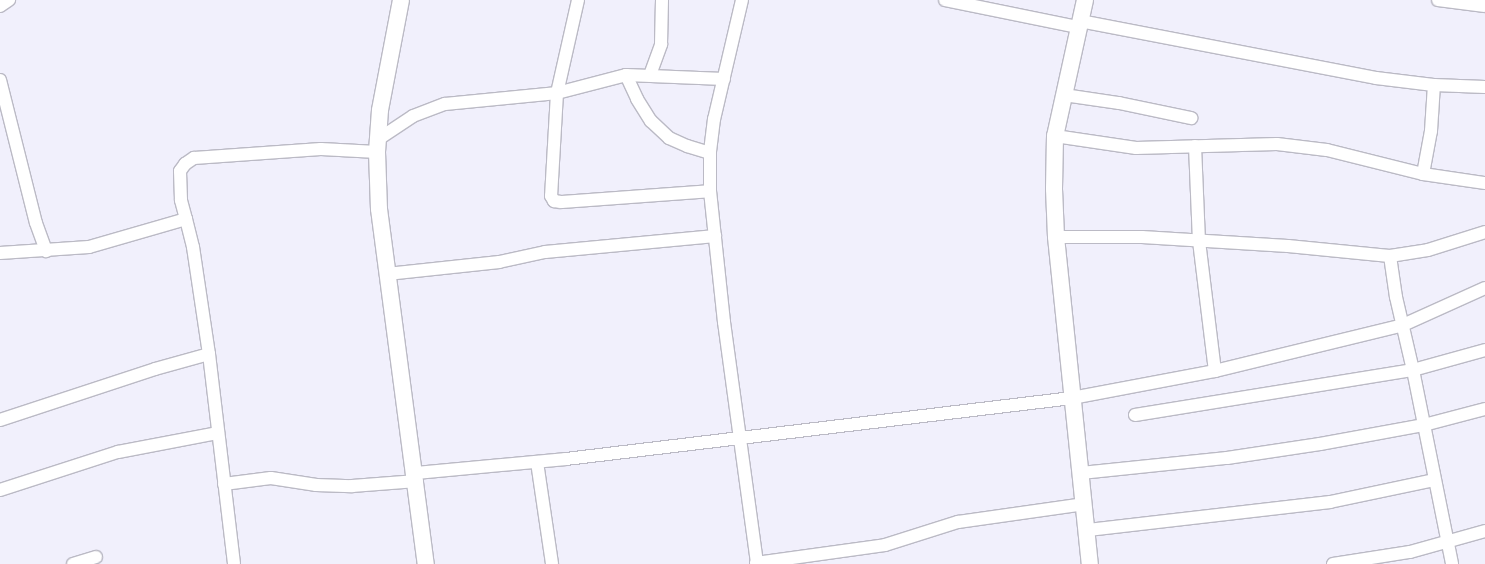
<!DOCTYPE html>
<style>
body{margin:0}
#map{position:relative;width:1485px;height:564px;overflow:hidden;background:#f1f0fc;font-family:Helvetica,sans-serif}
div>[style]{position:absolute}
.roads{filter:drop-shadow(1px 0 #bbbac5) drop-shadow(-1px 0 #bbbac5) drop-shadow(0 1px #bbbac5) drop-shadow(0 -1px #bbbac5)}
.minor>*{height:12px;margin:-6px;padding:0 6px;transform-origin:6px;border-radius:6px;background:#fff}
.tertiary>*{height:16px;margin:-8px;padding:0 8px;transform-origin:8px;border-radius:8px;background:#fff}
span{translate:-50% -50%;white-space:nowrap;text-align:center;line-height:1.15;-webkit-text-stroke:5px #fff;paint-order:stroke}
</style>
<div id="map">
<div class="roads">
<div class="minor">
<i style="left:578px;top:0;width:95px;rotate:102.7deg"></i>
<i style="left:557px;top:93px;width:103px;rotate:93.3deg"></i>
<i style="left:551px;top:196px;width:6px;rotate:59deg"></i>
<i style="left:554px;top:201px;width:7px;rotate:8deg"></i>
<i style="left:561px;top:202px;width:149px;rotate:-4.2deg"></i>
<i style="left:742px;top:0;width:122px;rotate:103.2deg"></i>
<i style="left:714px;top:119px;width:34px;rotate:97deg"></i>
<i style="left:710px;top:153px;width:38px;rotate:90deg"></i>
<i style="left:710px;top:191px;width:132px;rotate:83.9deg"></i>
<i style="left:724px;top:322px;width:244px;rotate:82.2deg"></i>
<i style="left:945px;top:0;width:136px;rotate:11.5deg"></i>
<i style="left:1438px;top:0;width:47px;rotate:7.3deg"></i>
<i style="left:0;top:6px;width:11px;rotate:-34deg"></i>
<i style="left:1080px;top:21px;width:301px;rotate:10.9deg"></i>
<i style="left:1376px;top:78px;width:58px;rotate:6.9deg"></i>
<i style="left:1434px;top:85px;width:51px;rotate:2.2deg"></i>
<i style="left:626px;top:75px;width:26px;rotate:65deg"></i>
<i style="left:637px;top:99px;width:26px;rotate:58deg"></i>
<i style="left:651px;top:121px;width:25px;rotate:43deg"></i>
<i style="left:669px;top:138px;width:20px;rotate:24deg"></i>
<i style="left:687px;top:146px;width:24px;rotate:17deg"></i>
<i style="left:650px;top:75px;width:33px;rotate:-70deg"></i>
<i style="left:661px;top:44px;width:44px;rotate:-88.7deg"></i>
<i style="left:0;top:80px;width:147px;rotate:75.9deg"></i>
<i style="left:36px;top:223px;width:30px;rotate:70deg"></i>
<i style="left:1064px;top:95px;width:56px;rotate:8.3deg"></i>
<i style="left:1119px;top:103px;width:74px;rotate:11.8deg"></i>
<i style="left:1055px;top:136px;width:82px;rotate:8.4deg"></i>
<i style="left:1136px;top:148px;width:141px;rotate:-1.6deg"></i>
<i style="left:1277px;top:144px;width:50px;rotate:6.8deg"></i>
<i style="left:1327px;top:150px;width:99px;rotate:14deg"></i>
<i style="left:1423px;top:174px;width:63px;rotate:8.3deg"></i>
<i style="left:377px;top:140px;width:43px;rotate:-33.7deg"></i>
<i style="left:413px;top:116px;width:34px;rotate:-21deg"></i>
<i style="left:445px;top:104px;width:113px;rotate:-5.6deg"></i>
<i style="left:557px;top:93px;width:71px;rotate:-14.6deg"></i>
<i style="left:626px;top:75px;width:98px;rotate:2.3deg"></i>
<i style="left:1195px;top:146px;width:95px;rotate:87.6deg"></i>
<i style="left:1199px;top:241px;width:131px;rotate:83deg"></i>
<i style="left:1423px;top:174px;width:44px;rotate:-79.5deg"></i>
<i style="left:1431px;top:131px;width:46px;rotate:-86.3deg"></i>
<i style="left:186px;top:219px;width:20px;rotate:-105deg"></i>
<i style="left:181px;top:200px;width:29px;rotate:-92deg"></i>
<i style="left:180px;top:171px;width:9px;rotate:-54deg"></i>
<i style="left:185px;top:164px;width:11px;rotate:-34deg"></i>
<i style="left:194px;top:158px;width:127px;rotate:-4.1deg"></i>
<i style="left:321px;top:149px;width:56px;rotate:3.1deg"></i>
<i style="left:1056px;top:237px;width:86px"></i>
<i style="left:1142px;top:237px;width:146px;rotate:3.5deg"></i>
<i style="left:1288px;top:246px;width:102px;rotate:5.6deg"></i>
<i style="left:1390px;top:256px;width:38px;rotate:-9deg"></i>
<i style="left:1428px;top:250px;width:60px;rotate:-17.5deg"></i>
<i style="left:0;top:253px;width:89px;rotate:-3.9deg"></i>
<i style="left:89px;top:247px;width:101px;rotate:-16.1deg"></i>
<i style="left:186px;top:219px;width:29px;rotate:76deg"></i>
<i style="left:193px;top:247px;width:108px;rotate:81.5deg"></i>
<i style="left:209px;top:354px;width:211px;rotate:83.2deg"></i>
<i style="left:1390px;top:256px;width:41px;rotate:81.7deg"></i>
<i style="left:1396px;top:297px;width:75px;rotate:76.9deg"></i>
<i style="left:1413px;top:370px;width:198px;rotate:78.6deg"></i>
<i style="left:387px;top:274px;width:113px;rotate:-6.1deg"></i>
<i style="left:499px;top:262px;width:47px;rotate:-12.3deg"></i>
<i style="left:545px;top:252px;width:171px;rotate:-5.4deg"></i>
<i style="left:1135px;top:415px;width:282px;rotate:-9.2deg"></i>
<i style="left:1413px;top:370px;width:75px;rotate:-15.5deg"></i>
<i style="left:0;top:420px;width:163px;rotate:-18.2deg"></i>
<i style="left:155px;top:369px;width:56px;rotate:-15.5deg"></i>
<i style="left:537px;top:462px;width:103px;rotate:81.6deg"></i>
<i style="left:416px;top:473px;width:151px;rotate:-5.3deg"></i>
<i style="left:566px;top:459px;width:510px;rotate:-6.87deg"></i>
<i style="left:1072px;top:398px;width:146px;rotate:-10.7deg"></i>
<i style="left:1215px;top:371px;width:194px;rotate:-13.7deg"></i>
<i style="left:1403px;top:325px;width:90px;rotate:-24.3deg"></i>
<i style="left:1081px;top:473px;width:147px;rotate:-5.9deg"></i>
<i style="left:1227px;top:458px;width:94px;rotate:-8.6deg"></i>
<i style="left:1320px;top:444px;width:106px;rotate:-10.4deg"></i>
<i style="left:1424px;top:425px;width:63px;rotate:-14.7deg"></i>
<i style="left:224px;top:484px;width:47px;rotate:-7.3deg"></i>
<i style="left:271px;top:478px;width:46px;rotate:8.8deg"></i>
<i style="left:316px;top:485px;width:36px;rotate:2deg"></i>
<i style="left:352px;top:486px;width:65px;rotate:-4.4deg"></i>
<i style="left:0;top:490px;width:124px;rotate:-17.9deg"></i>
<i style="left:118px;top:452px;width:102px;rotate:-10.8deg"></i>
<i style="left:1088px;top:530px;width:244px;rotate:-6.6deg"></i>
<i style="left:1330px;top:502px;width:106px;rotate:-11.9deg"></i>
<i style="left:756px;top:563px;width:130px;rotate:-7.9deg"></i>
<i style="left:885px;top:545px;width:77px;rotate:-17.5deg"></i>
<i style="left:958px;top:522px;width:128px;rotate:-8.1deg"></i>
<i style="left:73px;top:564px;width:24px;rotate:-17deg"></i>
<i style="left:1333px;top:564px;width:78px;rotate:-8.9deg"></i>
<i style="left:1410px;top:552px;width:78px;rotate:-15.6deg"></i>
</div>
<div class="tertiary">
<i style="left:401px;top:0;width:112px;rotate:100.8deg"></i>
<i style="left:380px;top:110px;width:42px;rotate:94.1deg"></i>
<i style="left:377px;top:152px;width:57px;rotate:88deg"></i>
<i style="left:379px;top:209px;width:358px;rotate:82.5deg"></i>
<i style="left:1085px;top:0;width:139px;rotate:102.4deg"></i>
<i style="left:1055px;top:136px;width:53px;rotate:91.1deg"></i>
<i style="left:1054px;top:189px;width:48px;rotate:87.6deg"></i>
<i style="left:1056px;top:237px;width:329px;rotate:84.1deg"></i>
</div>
</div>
</div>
